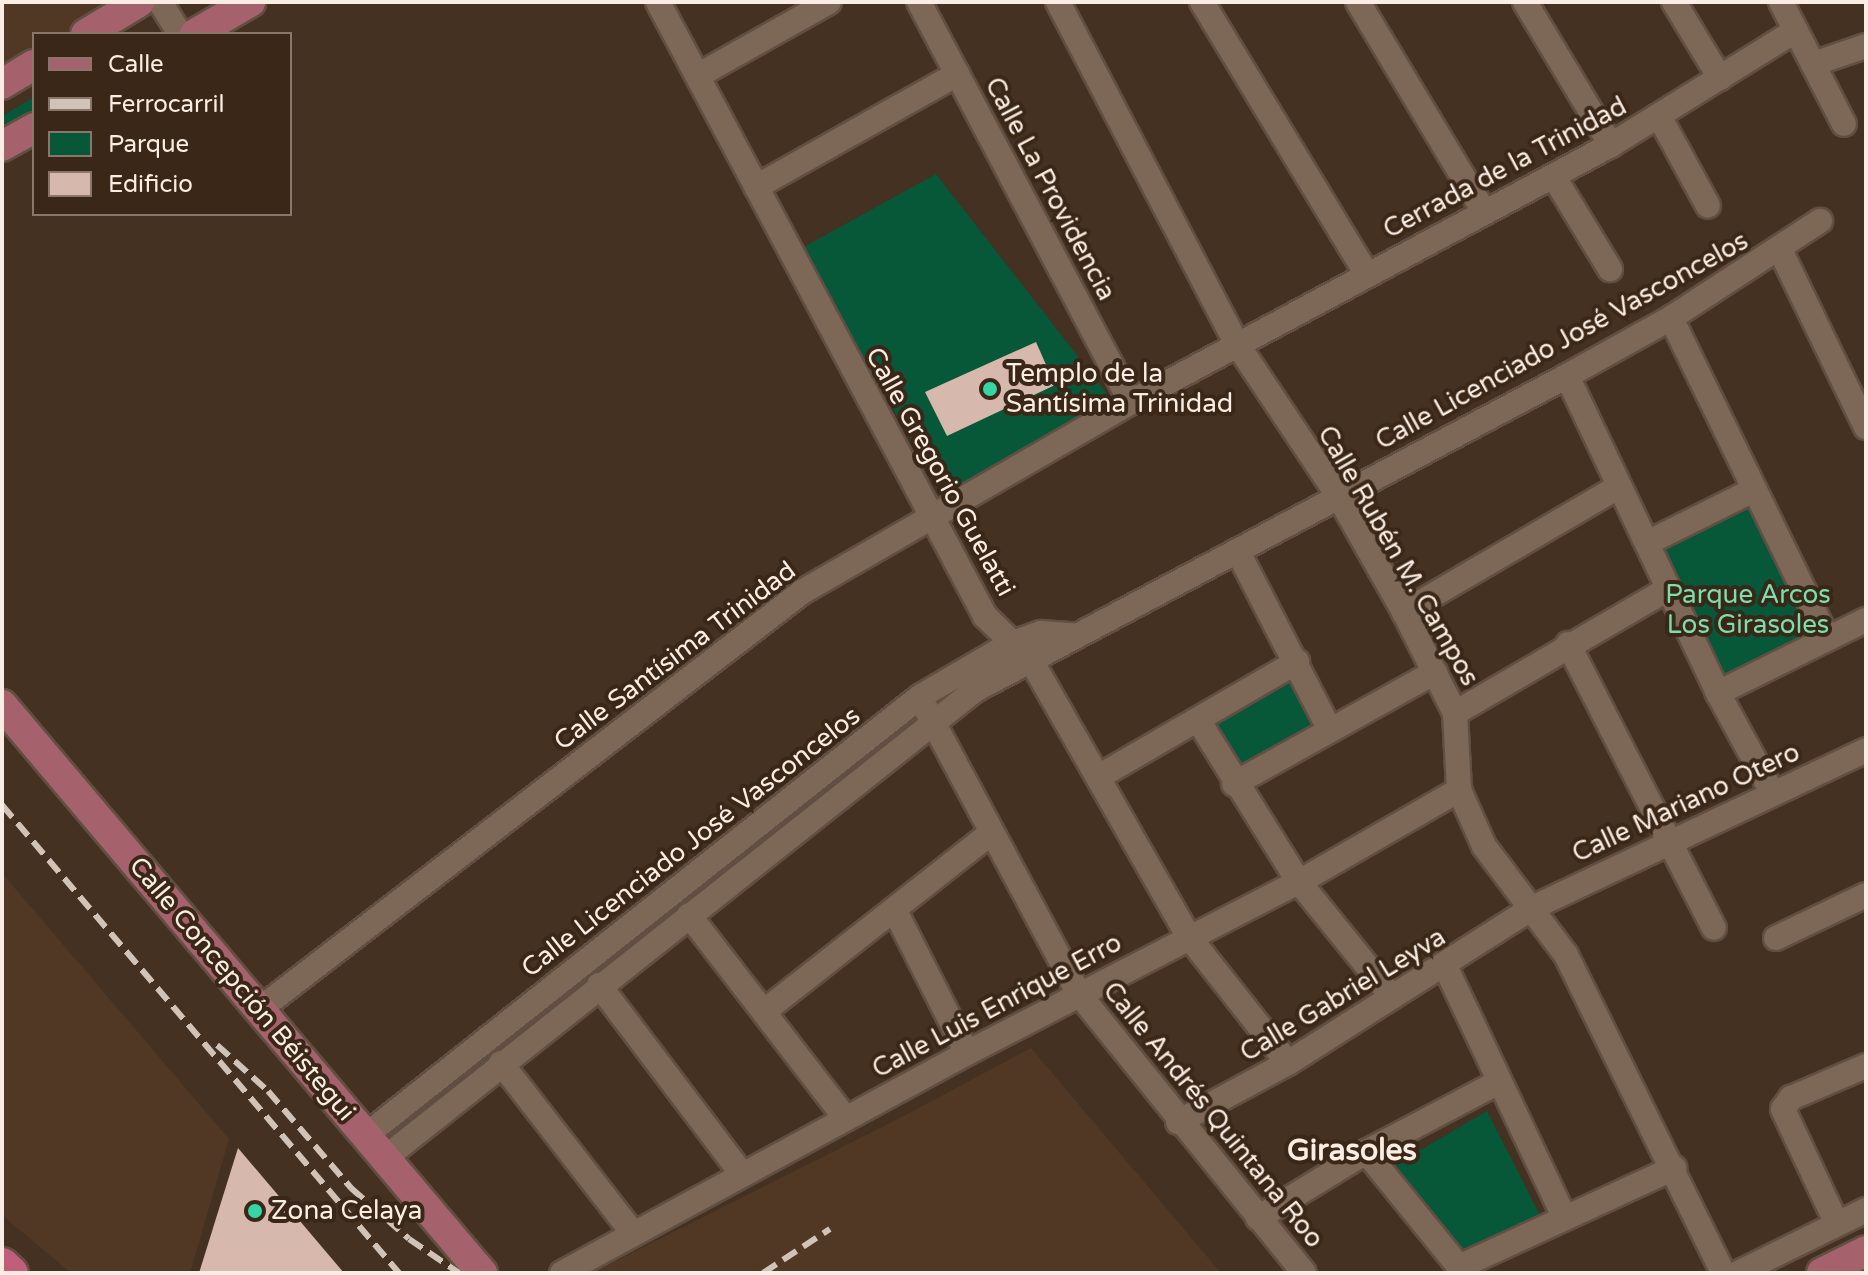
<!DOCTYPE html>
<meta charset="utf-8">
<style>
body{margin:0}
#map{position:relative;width:1868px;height:1275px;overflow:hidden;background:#443121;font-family:"Varela Round",sans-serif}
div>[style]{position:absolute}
.built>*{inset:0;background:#513824}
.green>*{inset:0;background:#075739}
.building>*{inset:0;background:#d6b8ac}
.roads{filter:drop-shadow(2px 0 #604f42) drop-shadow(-2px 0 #604f42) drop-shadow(0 2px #604f42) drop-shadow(0 -2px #604f42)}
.minor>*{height:24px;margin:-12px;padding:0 12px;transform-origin:12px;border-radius:12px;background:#7d6756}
.major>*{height:30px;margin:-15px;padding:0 15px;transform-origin:15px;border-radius:15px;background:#a6626c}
.highway>*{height:34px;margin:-17px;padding:0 17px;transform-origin:17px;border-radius:17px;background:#c15f7a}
.rail>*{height:6px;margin-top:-3px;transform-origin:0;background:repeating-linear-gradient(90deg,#d1c3b7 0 16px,transparent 0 24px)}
.dots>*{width:22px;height:22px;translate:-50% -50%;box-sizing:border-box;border:4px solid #3a2718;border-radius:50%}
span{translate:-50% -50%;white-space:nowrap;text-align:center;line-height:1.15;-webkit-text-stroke:8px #3a2718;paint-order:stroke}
.street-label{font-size:26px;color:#faede3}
.poi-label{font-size:26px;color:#faede3}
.left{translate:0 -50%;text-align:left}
.park-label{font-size:26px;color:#7bdead}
.quarter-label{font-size:30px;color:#faede3;font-weight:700}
.frame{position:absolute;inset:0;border:4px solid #faede3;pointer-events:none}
.legend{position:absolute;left:32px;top:32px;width:260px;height:184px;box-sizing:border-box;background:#3a2718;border:2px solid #877669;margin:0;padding:10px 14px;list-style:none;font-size:24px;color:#faede3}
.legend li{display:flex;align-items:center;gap:16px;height:40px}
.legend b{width:40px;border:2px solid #877669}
</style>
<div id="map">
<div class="built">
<i style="clip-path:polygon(2px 2px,133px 2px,78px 34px,34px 34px,34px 60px,2px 78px)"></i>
<i style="clip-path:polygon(2px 873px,229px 1139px,190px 1273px,71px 1273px,2px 1215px)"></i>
<i style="clip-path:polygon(1031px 1048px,1221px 1273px,592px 1273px,896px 1120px)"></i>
</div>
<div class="green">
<i style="clip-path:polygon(34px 97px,34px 124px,2px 143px,2px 116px)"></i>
<i style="clip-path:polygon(936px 174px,1111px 399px,945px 498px,800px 249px)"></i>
<i style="clip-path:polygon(1753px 495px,1822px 639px,1724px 684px,1657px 544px)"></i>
<i style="clip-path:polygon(1298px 670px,1323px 729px,1234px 778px,1205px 726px)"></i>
<i style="clip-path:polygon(1487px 1111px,1542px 1219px,1465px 1257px,1393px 1166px)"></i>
</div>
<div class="building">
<i style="clip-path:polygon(1036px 342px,1055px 385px,947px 436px,925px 392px)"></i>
<i style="clip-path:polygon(238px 1148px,344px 1273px,199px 1273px)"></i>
</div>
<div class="roads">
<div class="minor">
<i style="left:160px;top:2px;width:38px;rotate:58deg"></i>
<i style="left:658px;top:2px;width:696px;rotate:61.96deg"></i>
<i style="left:985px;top:616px;width:66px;rotate:44.4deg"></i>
<i style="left:1032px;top:662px;width:317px;rotate:60.3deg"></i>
<i style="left:1189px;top:937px;width:160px;rotate:51.8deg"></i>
<i style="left:919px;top:2px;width:453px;rotate:62.1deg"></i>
<i style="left:1058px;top:2px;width:386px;rotate:62.4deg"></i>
<i style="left:1237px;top:344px;width:184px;rotate:56.3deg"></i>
<i style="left:1339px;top:497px;width:132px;rotate:60.5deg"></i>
<i style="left:1404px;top:612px;width:113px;rotate:63.2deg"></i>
<i style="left:1455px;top:713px;width:77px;rotate:87deg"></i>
<i style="left:1459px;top:790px;width:61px;rotate:65.9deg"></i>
<i style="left:1484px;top:846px;width:136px;rotate:53deg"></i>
<i style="left:1566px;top:955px;width:355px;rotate:63.7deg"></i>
<i style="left:1202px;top:2px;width:318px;rotate:58.8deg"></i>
<i style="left:1358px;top:2px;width:245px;rotate:59deg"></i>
<i style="left:1525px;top:2px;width:167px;rotate:59deg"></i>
<i style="left:1674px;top:2px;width:89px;rotate:58.8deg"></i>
<i style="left:1781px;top:2px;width:137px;rotate:62.7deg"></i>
<i style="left:1813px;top:64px;width:56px;rotate:-18.8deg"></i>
<i style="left:699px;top:75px;width:149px;rotate:-29.3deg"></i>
<i style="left:1659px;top:116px;width:102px;rotate:61.4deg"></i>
<i style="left:1554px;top:177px;width:108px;rotate:58.7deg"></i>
<i style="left:756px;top:187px;width:231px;rotate:-29.3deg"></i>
<i style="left:1780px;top:250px;width:197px;rotate:64.1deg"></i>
<i style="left:1671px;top:318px;width:356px;rotate:64deg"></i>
<i style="left:1567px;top:376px;width:351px;rotate:64.5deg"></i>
<i style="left:1718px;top:693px;width:113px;rotate:61.4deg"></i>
<i style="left:1647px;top:543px;width:119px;rotate:-26.4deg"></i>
<i style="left:1238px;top:552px;width:200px;rotate:62.7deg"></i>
<i style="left:1404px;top:612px;width:248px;rotate:-30.3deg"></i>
<i style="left:1568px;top:644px;width:319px;rotate:62.8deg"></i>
<i style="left:1718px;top:693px;width:165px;rotate:-26.3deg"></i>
<i style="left:926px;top:709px;width:323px;rotate:61.8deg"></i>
<i style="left:1079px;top:994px;width:358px;rotate:51.1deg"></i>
<i style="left:1455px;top:713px;width:246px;rotate:-30.2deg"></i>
<i style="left:1198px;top:720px;width:191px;rotate:58.1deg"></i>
<i style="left:1299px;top:882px;width:148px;rotate:51deg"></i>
<i style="left:1100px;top:776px;width:228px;rotate:-30.1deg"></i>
<i style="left:1234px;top:784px;width:230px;rotate:-29.1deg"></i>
<i style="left:895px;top:911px;width:159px;rotate:63.1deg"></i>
<i style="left:689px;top:915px;width:257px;rotate:52.4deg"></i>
<i style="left:1776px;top:938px;width:100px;rotate:-25.5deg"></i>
<i style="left:1446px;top:968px;width:276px;rotate:64.6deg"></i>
<i style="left:599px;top:985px;width:236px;rotate:52.9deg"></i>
<i style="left:260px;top:1009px;width:684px;rotate:-37.57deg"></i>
<i style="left:802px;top:592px;width:380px;rotate:-30deg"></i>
<i style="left:1131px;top:402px;width:544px;rotate:-28.17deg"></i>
<i style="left:1611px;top:145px;width:216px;rotate:-31.8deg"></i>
<i style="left:766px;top:1010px;width:285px;rotate:-38.2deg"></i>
<i style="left:501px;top:1063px;width:215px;rotate:52.2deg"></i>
<i style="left:1178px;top:1122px;width:125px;rotate:-28.2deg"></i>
<i style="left:1288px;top:1063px;width:289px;rotate:-32.4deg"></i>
<i style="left:1532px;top:908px;width:369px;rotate:-25.3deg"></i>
<i style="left:365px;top:1136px;width:709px;rotate:-38.36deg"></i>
<i style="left:921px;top:696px;width:103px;rotate:-30.3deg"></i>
<i style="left:1010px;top:644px;width:33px;rotate:-20deg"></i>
<i style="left:1041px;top:633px;width:32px;rotate:4deg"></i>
<i style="left:1366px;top:1152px;width:156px;rotate:51deg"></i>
<i style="left:385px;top:1158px;width:753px;rotate:-38.42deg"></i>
<i style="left:975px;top:690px;width:670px;rotate:-27.94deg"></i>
<i style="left:1567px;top:376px;width:119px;rotate:-29.1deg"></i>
<i style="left:1671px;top:318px;width:178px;rotate:-33.1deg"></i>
<i style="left:1258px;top:1218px;width:127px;rotate:-31.4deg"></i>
<i style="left:1366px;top:1152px;width:150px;rotate:-27.8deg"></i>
<i style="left:1837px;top:1224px;width:127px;rotate:-115.2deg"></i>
<i style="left:1783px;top:1109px;width:14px;rotate:-54deg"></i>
<i style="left:1791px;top:1098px;width:82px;rotate:-23.1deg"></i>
<i style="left:1459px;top:1267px;width:237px;rotate:-24.7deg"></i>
<i style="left:562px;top:1273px;width:461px;rotate:-28.5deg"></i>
<i style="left:967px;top:1053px;width:373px;rotate:-27.3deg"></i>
<i style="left:1299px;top:882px;width:185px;rotate:-29.9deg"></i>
<i style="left:1738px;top:1273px;width:143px;rotate:-26.2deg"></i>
</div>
<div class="major">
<i style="left:86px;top:34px;width:62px;rotate:-31.1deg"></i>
<i style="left:195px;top:34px;width:64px;rotate:-30.2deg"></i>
<i style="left:2px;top:84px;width:37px;rotate:-31deg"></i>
<i style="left:2px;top:146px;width:37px;rotate:-29deg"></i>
<i style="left:2px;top:705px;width:744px;rotate:49.8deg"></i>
<i style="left:1822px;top:1273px;width:49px;rotate:-26.6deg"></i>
</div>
<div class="highway">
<i style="left:2px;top:1265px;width:12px;rotate:42deg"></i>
</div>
</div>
<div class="rail">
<i style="left:2px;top:805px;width:614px;rotate:49.69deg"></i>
<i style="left:217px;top:1045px;width:69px;rotate:42deg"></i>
<i style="left:268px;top:1091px;width:128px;rotate:49.4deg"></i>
<i style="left:351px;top:1188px;width:77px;rotate:41.3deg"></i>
<i style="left:409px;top:1239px;width:60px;rotate:34.2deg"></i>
<i style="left:763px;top:1273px;width:80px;rotate:-33.3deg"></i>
</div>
<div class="dots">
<i style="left:990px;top:389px;background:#37d4a6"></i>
<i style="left:255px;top:1211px;background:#37d4a6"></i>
</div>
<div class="street-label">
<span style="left:1505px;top:168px;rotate:-28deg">Cerrada de la Trinidad</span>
<span style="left:1050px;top:189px;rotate:62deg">Calle La Providencia</span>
<span style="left:1562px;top:341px;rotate:-29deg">Calle Licenciado José Vasconcelos</span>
<span style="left:940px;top:472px;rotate:61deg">Calle Gregorio Guelatti</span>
<span style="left:1398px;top:556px;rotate:60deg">Calle Rubén M. Campos</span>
<span style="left:675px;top:656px;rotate:-37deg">Calle Santísima Trinidad</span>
<span style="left:1686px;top:803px;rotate:-25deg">Calle Mariano Otero</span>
<span style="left:691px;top:842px;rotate:-38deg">Calle Licenciado José Vasconcelos</span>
<span style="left:242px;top:989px;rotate:50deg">Calle Concepción Béistegui</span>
<span style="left:1343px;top:995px;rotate:-31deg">Calle Gabriel Leyva</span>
<span style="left:997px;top:1006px;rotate:-28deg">Calle Luis Enrique Erro</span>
<span style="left:1213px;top:1115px;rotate:51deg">Calle Andrés Quintana Roo</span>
</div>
<div class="poi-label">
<span class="left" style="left:1006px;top:389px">Templo de la<br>Santísima Trinidad</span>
<span class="left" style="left:271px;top:1211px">Zona Celaya</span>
</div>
<div class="park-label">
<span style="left:1748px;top:610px">Parque Arcos<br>Los Girasoles</span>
</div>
<div class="quarter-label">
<span style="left:1352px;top:1151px">Girasoles</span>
</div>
<div class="frame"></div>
<ul class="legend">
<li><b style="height:10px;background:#a6626c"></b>Calle</li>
<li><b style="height:10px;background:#d1c3b7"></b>Ferrocarril</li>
<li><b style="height:22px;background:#075739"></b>Parque</li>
<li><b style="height:22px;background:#d6b8ac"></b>Edificio</li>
</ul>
</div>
